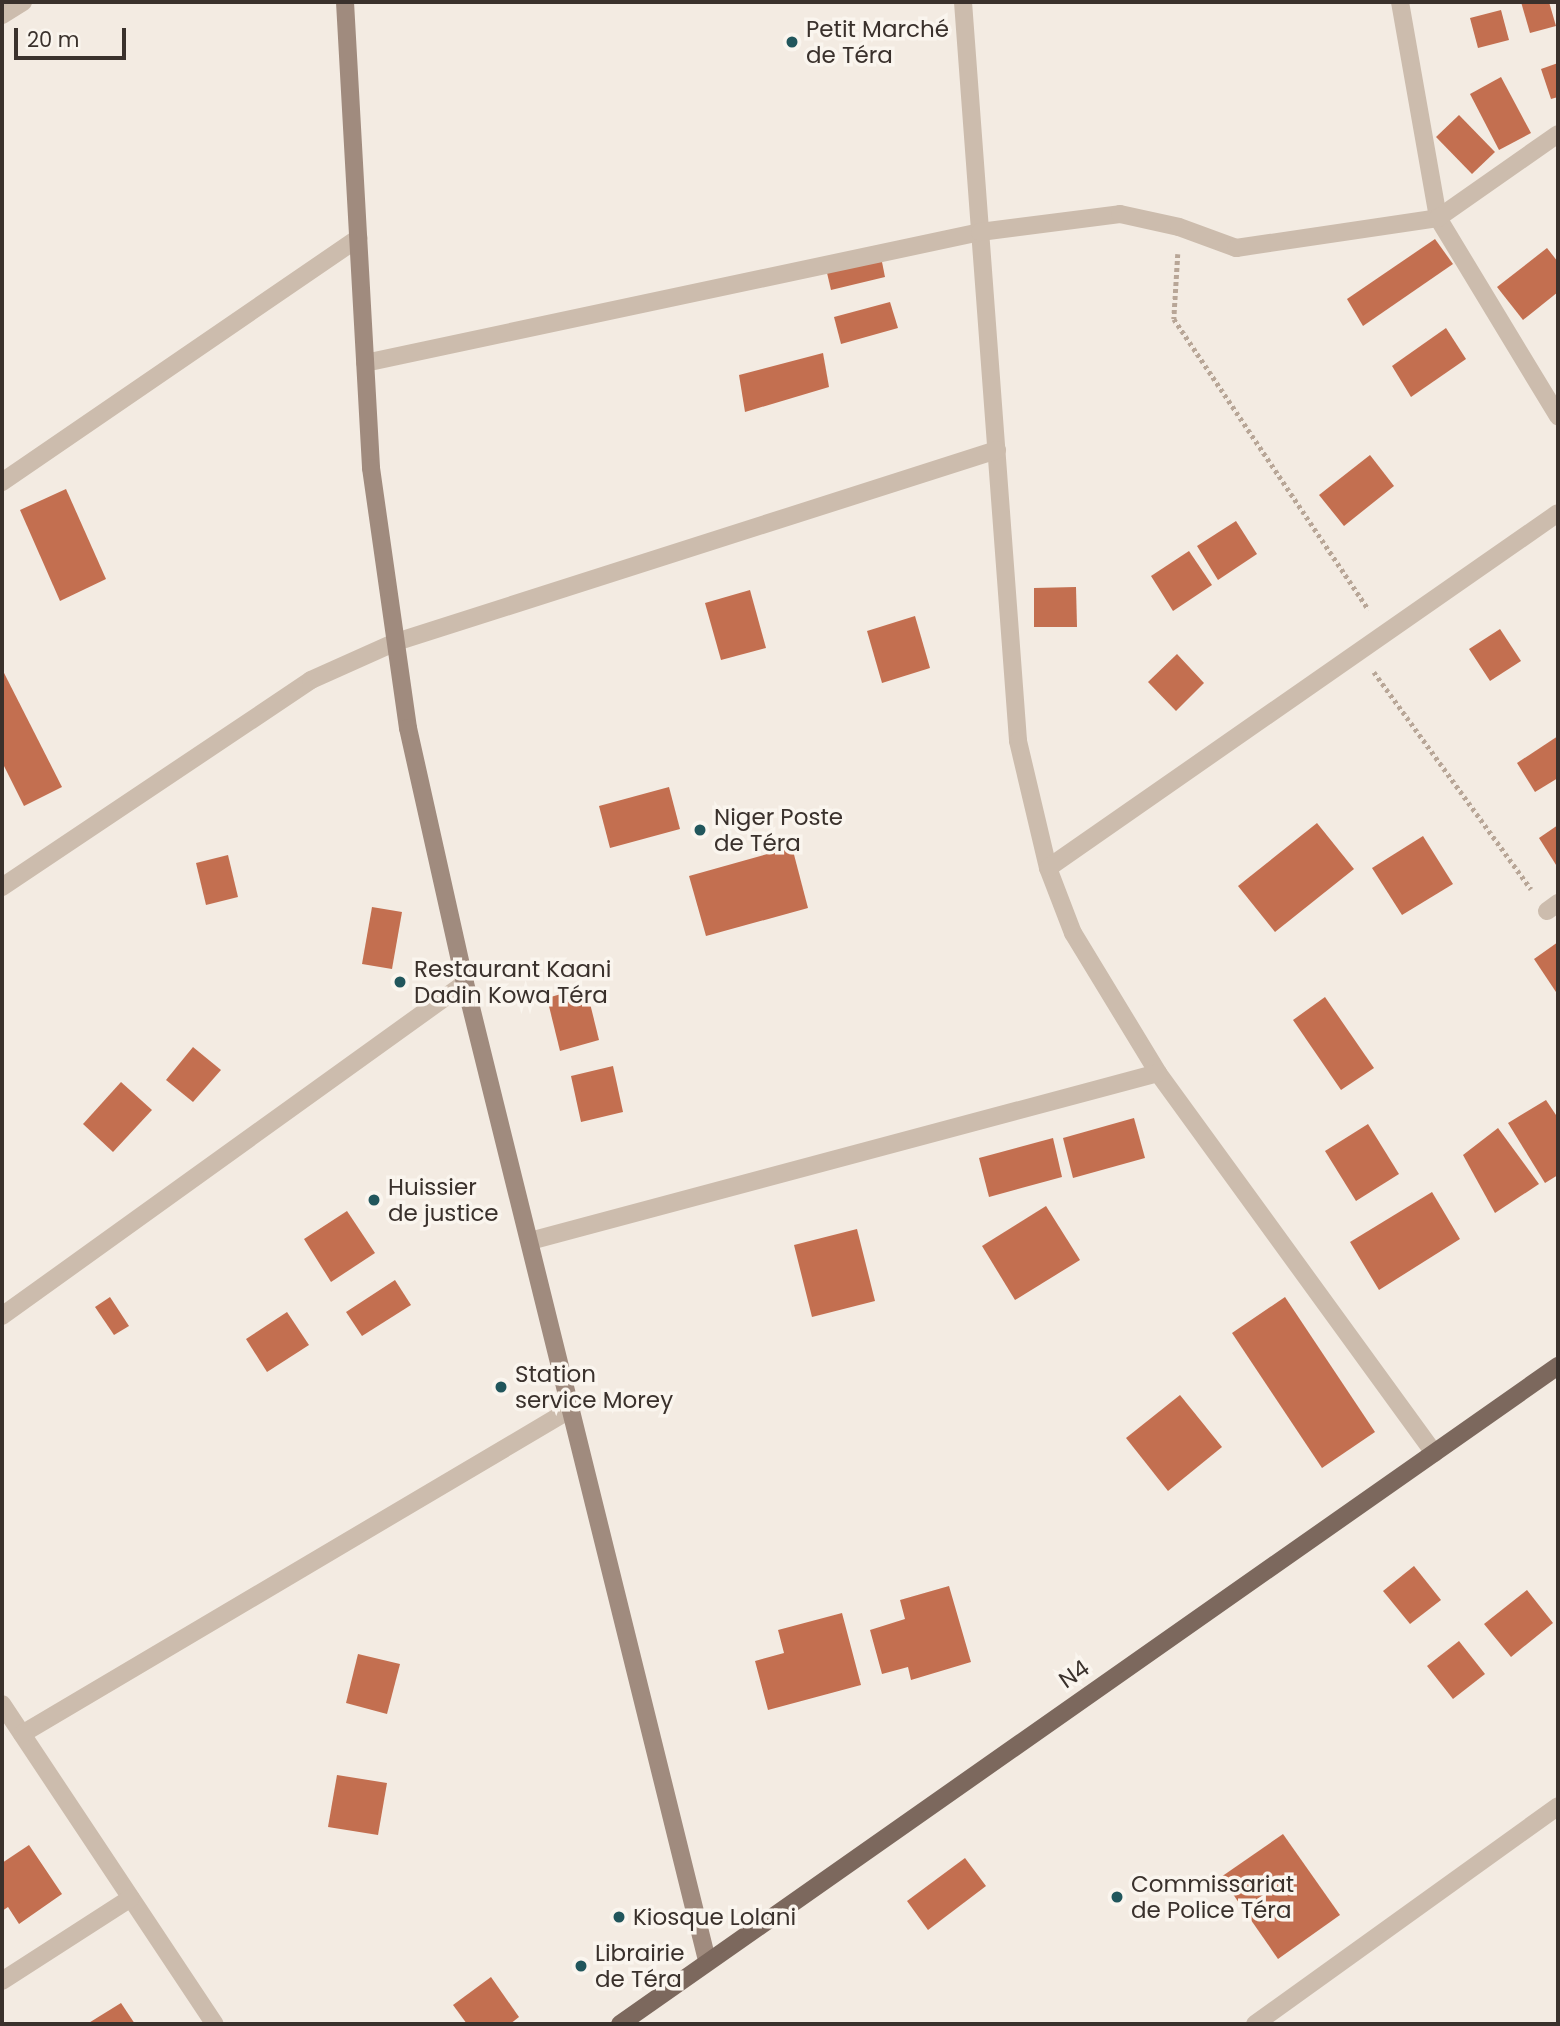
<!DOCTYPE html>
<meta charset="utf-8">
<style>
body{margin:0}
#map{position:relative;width:1560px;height:2026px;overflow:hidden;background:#f3ebe2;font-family:Poppins,sans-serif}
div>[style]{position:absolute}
.building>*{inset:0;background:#c36f50}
.path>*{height:4.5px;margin-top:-2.25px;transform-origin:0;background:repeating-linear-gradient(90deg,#b8a697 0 3.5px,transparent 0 7px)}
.street>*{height:18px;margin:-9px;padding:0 9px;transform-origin:9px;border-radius:9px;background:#ccbcad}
.secondary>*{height:18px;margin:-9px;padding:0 9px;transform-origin:9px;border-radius:9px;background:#a08b7e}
.primary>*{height:18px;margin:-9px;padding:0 9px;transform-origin:9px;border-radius:9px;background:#7c685d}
.dots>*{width:19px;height:19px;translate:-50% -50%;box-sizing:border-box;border:4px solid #faf5ee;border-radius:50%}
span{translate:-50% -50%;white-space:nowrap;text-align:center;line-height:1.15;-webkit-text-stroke:7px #faf5ee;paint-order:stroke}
.poi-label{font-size:23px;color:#3a312c}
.left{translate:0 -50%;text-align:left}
.street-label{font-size:23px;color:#3a312c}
.frame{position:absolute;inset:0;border:4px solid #3a312c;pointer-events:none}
.scale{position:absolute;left:14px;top:28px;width:112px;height:32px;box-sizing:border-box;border:4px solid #3a312c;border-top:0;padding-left:9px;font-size:21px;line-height:24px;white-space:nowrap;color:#3a312c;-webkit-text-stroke:5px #faf5ee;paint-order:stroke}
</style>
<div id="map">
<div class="building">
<i style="clip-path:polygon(1521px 2px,1549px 2px,1556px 26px,1530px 33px)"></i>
<i style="clip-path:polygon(1501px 10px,1509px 40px,1478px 48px,1470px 18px)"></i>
<i style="clip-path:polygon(1558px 63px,1558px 97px,1551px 99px,1541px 69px)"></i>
<i style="clip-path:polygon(1501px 77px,1531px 133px,1499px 150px,1470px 94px)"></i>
<i style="clip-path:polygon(1459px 115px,1495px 152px,1472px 174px,1436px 137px)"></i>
<i style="clip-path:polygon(1435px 239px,1453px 264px,1363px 326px,1347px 299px)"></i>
<i style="clip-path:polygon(879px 247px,885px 277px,831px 290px,824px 260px)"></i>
<i style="clip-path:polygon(1547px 248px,1558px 262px,1558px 292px,1523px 320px,1497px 287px)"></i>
<i style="clip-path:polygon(890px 302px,898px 328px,841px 344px,834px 317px)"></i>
<i style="clip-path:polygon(1446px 328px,1466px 359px,1411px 397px,1392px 366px)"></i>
<i style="clip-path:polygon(823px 353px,829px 387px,745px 412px,739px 375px)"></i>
<i style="clip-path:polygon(1370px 455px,1394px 486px,1344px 526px,1319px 495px)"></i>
<i style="clip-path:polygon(66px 489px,106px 579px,60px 601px,20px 510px)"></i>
<i style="clip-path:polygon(1236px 521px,1257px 554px,1218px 580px,1197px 546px)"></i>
<i style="clip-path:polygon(1189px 551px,1212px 585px,1173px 611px,1151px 576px)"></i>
<i style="clip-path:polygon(1076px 587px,1077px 627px,1034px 627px,1034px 588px)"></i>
<i style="clip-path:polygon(750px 590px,766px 648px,721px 660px,705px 603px)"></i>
<i style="clip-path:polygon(915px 616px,930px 668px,882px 683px,867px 631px)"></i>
<i style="clip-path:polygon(1500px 629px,1521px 661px,1490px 681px,1469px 649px)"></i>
<i style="clip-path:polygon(1177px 654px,1204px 683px,1176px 711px,1148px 682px)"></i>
<i style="clip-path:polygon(2px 669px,62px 787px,24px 806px,2px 762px)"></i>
<i style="clip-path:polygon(1558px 736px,1558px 778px,1535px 792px,1517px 763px)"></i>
<i style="clip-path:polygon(669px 787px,680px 829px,610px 848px,599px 806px)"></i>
<i style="clip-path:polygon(1317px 823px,1354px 869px,1275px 932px,1238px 886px)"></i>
<i style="clip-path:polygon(1558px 825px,1558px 868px,1539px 838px)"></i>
<i style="clip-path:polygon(1423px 836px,1453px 884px,1402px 915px,1372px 868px)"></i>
<i style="clip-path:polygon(792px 847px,808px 908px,706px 936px,689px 876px)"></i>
<i style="clip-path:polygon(228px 855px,238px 897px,206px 905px,196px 863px)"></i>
<i style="clip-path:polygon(372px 907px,402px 912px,392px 969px,362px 964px)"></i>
<i style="clip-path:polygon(1558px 942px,1558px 995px,1534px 959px)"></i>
<i style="clip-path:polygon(586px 987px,599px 1040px,560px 1051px,547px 998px)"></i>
<i style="clip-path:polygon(1325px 997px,1374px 1068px,1341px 1090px,1293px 1020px)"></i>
<i style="clip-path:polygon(193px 1047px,221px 1070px,193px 1102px,166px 1080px)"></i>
<i style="clip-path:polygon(613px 1066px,623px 1112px,581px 1122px,571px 1076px)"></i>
<i style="clip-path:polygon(121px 1082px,152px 1110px,113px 1152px,83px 1124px)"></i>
<i style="clip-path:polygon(1546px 1100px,1558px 1118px,1558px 1175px,1545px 1183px,1508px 1123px)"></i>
<i style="clip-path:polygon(1134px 1118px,1145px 1158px,1073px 1178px,1063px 1138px)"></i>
<i style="clip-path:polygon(1368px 1124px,1399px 1174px,1356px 1201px,1325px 1151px)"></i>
<i style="clip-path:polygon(1498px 1128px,1539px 1184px,1495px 1213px,1463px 1155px)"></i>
<i style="clip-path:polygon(1053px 1138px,1062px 1177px,989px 1197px,979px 1158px)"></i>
<i style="clip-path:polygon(1432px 1192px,1460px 1239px,1379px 1290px,1350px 1242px)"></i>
<i style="clip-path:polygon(1046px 1206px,1080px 1260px,1015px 1300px,982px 1246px)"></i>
<i style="clip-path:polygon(347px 1211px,375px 1253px,331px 1282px,304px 1239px)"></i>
<i style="clip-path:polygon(857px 1229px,875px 1301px,812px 1317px,794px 1245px)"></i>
<i style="clip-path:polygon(395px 1280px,411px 1305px,362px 1336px,346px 1312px)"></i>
<i style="clip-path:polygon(110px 1297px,129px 1326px,114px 1335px,95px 1307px)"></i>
<i style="clip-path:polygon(1285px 1297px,1375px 1432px,1322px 1468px,1232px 1333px)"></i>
<i style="clip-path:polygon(287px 1312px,309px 1345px,267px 1372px,246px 1339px)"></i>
<i style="clip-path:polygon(1180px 1395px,1222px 1447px,1168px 1491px,1126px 1438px)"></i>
<i style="clip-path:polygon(1414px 1566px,1441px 1600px,1410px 1624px,1383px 1591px)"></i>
<i style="clip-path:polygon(949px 1586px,971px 1662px,911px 1680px,908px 1667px,882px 1674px,870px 1630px,905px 1619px,900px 1600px)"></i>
<i style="clip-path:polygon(1527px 1590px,1553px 1623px,1511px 1657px,1484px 1624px)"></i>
<i style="clip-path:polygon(842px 1613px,861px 1685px,768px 1710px,755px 1661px,784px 1653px,778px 1630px)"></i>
<i style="clip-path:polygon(1459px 1641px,1485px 1674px,1453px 1699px,1427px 1666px)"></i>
<i style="clip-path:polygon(358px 1654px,400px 1664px,387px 1714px,346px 1703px)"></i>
<i style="clip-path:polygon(337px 1775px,387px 1783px,378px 1835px,328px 1827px)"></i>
<i style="clip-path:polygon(1283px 1834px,1340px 1915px,1278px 1959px,1221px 1877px)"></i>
<i style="clip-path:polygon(29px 1845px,62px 1894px,19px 1924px,8px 1907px,2px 1911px,2px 1863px)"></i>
<i style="clip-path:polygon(965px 1858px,986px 1886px,928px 1930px,907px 1901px)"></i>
<i style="clip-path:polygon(491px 1977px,519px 2017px,510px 2024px,467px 2024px,453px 2005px)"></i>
<i style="clip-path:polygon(121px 2003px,135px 2024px,87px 2024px)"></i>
</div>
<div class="path">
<i style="left:1178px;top:254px;width:65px;rotate:93.5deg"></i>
<i style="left:1174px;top:319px;width:350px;rotate:56.2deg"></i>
<i style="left:1374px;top:672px;width:268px;rotate:54.1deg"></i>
</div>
<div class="street">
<i style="left:963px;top:2px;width:741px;rotate:85.74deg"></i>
<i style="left:1018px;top:741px;width:130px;rotate:76.7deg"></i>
<i style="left:1048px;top:868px;width:70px;rotate:69deg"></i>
<i style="left:1073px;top:933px;width:164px;rotate:58.7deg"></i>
<i style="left:1158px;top:1073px;width:470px;rotate:54deg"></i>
<i style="left:1400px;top:2px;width:219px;rotate:80deg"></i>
<i style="left:1438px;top:218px;width:232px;rotate:58.8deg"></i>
<i style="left:2px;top:15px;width:25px;rotate:-32deg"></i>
<i style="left:365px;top:363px;width:629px;rotate:-12.02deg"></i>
<i style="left:980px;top:232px;width:141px;rotate:-7.3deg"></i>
<i style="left:1120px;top:214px;width:60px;rotate:12.4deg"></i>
<i style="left:1179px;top:227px;width:61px;rotate:20.2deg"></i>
<i style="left:1236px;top:248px;width:204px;rotate:-8.4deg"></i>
<i style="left:1438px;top:218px;width:146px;rotate:-35deg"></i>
<i style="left:2px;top:482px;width:432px;rotate:-34.4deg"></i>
<i style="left:1048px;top:868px;width:621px;rotate:-34.84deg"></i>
<i style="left:2px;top:887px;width:372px;rotate:-33.8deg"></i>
<i style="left:311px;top:680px;width:93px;rotate:-24.1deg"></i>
<i style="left:396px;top:642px;width:631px;rotate:-17.72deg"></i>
<i style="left:1547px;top:911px;width:14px;rotate:-36deg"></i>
<i style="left:530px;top:1241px;width:650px;rotate:-14.98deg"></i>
<i style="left:2px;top:1316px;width:570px;rotate:-35.72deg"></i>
<i style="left:2px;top:1704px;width:384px;rotate:56.4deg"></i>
<i style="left:22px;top:1734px;width:638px;rotate:-30.62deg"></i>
<i style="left:2px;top:1981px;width:153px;rotate:-32.8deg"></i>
<i style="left:1255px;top:2024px;width:373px;rotate:-35.7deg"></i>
</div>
<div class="secondary">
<i style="left:345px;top:2px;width:467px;rotate:86.8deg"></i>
<i style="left:371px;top:468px;width:263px;rotate:81.9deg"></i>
<i style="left:408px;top:728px;width:261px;rotate:77.4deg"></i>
<i style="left:465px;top:983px;width:1007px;rotate:76.09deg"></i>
</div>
<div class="primary">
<i style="left:620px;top:2024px;width:1146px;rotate:-35.05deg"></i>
</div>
<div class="dots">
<i style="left:792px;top:42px;background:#21565c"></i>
<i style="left:700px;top:830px;background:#21565c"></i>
<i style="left:400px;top:982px;background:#21565c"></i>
<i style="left:374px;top:1200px;background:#21565c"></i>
<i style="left:501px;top:1387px;background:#21565c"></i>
<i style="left:1117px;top:1897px;background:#21565c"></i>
<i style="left:619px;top:1917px;background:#21565c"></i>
<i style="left:581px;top:1966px;background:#21565c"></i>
</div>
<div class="poi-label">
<span class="left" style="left:806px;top:42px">Petit Marché<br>de Téra</span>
<span class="left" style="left:714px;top:830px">Niger Poste<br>de Téra</span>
<span class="left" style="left:414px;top:982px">Restaurant Kaani<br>Dadin Kowa Téra</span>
<span class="left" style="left:388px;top:1200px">Huissier<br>de justice</span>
<span class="left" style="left:515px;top:1387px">Station<br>service Morey</span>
<span class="left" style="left:1131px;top:1897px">Commissariat<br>de Police Téra</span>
<span class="left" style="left:633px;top:1917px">Kiosque Lolani</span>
<span class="left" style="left:595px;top:1966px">Librairie<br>de Téra</span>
</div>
<div class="street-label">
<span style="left:1074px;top:1674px;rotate:-35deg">N4</span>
</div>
<div class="frame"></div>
<div class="scale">20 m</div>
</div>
